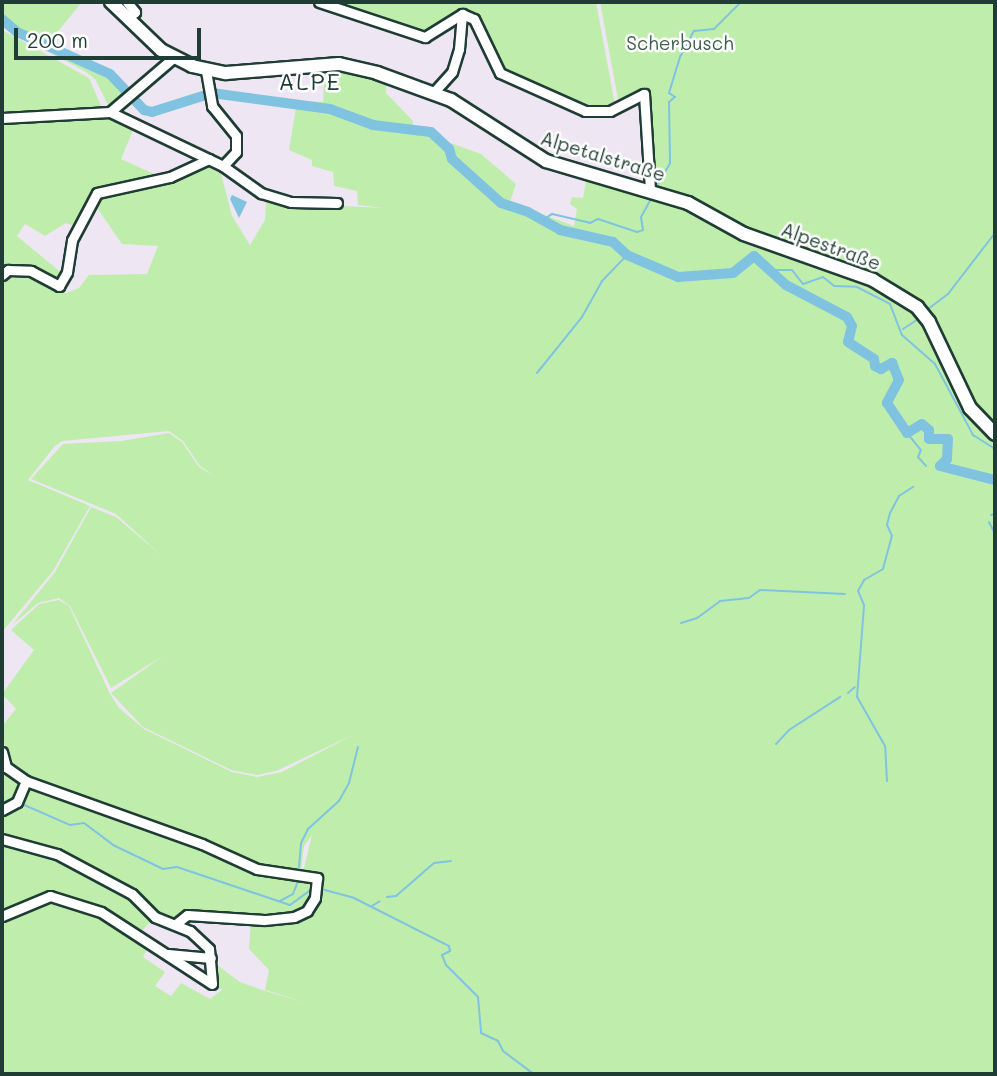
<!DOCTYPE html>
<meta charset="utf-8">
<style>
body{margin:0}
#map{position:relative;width:997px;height:1076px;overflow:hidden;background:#efe6f3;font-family:Mali,sans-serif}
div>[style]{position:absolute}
.green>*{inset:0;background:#bfeeac}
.water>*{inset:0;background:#80c3e1}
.stream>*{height:2px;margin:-1px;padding:0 1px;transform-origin:1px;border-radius:1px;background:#80c3e1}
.river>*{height:10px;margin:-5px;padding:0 5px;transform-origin:5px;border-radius:5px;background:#80c3e1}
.roads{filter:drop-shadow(2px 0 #1f3d34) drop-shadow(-2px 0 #1f3d34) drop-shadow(0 2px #1f3d34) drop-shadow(0 -2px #1f3d34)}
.minor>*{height:9px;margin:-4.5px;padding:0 4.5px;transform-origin:4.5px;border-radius:4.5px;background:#fff}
.major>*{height:12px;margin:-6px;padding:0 6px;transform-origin:6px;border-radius:6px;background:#fff}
span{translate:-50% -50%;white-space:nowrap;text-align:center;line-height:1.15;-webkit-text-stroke:5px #fff;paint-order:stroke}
.park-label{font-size:19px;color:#3f604c}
.street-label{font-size:19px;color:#1f3d34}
.quarter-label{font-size:23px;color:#1f3d34;letter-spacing:2px}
.frame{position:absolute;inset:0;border:4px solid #1f3d34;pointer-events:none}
.scale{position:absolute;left:14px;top:28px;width:187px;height:32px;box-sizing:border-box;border:4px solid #1f3d34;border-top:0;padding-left:9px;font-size:21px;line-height:24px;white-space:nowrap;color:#1f3d34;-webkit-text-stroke:5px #fff;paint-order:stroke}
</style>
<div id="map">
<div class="green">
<i style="clip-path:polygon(2px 2px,82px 2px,47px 45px,132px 92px,109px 107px,95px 79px,86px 72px,2px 27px)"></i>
<i style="clip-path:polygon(326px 2px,596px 2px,615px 105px,586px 109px,502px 72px,484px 31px,462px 12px,451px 13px,428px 34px)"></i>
<i style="clip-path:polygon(600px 2px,995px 2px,995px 432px,985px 426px,918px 304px,653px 187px,648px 100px,636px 93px,620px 102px,618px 99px)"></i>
<i style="clip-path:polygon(2px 30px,89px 78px,103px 110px,2px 115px)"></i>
<i style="clip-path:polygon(325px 66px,386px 79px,386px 93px,413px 121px,412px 129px,481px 154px,516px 184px,510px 202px,574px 226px,577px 209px,570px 204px,572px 197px,583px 198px,587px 176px,651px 193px,698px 210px,742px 236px,872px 282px,916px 309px,927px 322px,974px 421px,995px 436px,995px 1074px,2px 1074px,2px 812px,18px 804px,30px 785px,163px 834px,202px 845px,257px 870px,315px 878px,314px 897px,306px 910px,293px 916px,187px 912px,170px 921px,156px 916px,137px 936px,150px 944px,143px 957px,165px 972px,155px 986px,171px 996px,181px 983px,210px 999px,222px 990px,214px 984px,213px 962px,240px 982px,265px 991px,307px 1003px,265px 990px,269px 970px,249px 949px,251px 921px,295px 918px,307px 912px,316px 899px,318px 878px,303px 872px,312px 835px,304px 846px,301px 870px,269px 871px,101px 805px,26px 780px,8px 767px,2px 726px,16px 709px,2px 694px,34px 650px,11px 630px,39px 604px,59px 600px,69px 606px,110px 694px,119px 708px,144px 729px,232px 772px,257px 777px,282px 772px,353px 735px,276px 771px,257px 775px,231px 770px,143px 727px,111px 693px,163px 656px,111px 688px,70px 606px,59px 598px,38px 603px,12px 625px,55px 572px,91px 507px,116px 517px,161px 555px,116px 514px,31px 479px,63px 444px,121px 441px,169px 433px,182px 442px,199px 467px,213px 475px,200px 466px,183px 441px,169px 431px,62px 441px,54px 447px,28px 480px,90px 506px,53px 571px,2px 632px,2px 276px,9px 271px,30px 272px,66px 293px,79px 288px,89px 275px,147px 274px,158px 246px,122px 244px,93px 202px,104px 191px,170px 179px,199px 164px,221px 173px,232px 216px,250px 245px,265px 220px,266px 197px,286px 203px,384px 208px,358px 205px,357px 191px,334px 186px,333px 172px,312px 166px,312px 160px,289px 150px,297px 101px,323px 102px)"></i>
<i style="clip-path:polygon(109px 116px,134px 128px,121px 159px,161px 177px,101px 189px,76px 227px,66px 223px,45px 236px,25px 224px,17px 236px,63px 274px,59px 280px,31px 269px,2px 273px,2px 121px)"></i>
<i style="clip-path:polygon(7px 769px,24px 782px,17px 800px,2px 808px,2px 772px)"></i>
</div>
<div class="water">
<i style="clip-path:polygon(232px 195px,247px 202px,239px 218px,230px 199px)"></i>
</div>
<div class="stream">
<i style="left:658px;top:184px;width:24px;rotate:-60deg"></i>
<i style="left:670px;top:163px;width:61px;rotate:-90.9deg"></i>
<i style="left:669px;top:102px;width:8px;rotate:-40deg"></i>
<i style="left:675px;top:97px;width:7px;rotate:-146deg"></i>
<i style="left:669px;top:93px;width:38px;rotate:-73deg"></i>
<i style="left:680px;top:57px;width:30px;rotate:-62deg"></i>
<i style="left:694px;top:31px;width:20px;rotate:-6deg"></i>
<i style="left:714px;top:29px;width:38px;rotate:-45deg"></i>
<i style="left:543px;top:220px;width:11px;rotate:-34deg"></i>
<i style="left:552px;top:214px;width:39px;rotate:13deg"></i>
<i style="left:590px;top:223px;width:9px;rotate:-27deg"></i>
<i style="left:598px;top:219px;width:41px;rotate:18.4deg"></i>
<i style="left:637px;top:232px;width:6px;rotate:-18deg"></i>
<i style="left:643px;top:230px;width:13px;rotate:-99deg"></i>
<i style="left:641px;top:217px;width:21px;rotate:-61deg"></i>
<i style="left:774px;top:270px;width:18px"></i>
<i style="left:792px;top:270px;width:18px;rotate:52deg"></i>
<i style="left:803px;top:284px;width:21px;rotate:-19deg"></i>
<i style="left:823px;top:277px;width:14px;rotate:39deg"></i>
<i style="left:834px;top:286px;width:23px;rotate:2deg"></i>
<i style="left:857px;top:287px;width:37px;rotate:27deg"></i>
<i style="left:890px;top:304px;width:33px;rotate:69deg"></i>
<i style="left:902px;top:335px;width:44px;rotate:41.3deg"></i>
<i style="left:935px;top:364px;width:81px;rotate:61.8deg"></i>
<i style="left:973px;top:435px;width:26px;rotate:32deg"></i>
<i style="left:928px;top:309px;width:25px;rotate:-37deg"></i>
<i style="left:948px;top:294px;width:77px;rotate:-52.4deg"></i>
<i style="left:903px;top:329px;width:17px;rotate:-33deg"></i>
<i style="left:537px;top:373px;width:72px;rotate:-51.2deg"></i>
<i style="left:582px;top:317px;width:41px;rotate:-60.9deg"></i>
<i style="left:602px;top:281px;width:36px;rotate:-46deg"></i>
<i style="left:907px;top:433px;width:22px;rotate:51deg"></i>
<i style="left:921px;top:450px;width:8px;rotate:113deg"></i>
<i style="left:918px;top:457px;width:12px;rotate:48deg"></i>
<i style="left:991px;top:515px;width:4px;rotate:-14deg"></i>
<i style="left:989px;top:522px;width:13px;rotate:63deg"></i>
<i style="left:681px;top:623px;width:17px;rotate:-17deg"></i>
<i style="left:697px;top:618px;width:29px;rotate:-36deg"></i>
<i style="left:720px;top:601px;width:29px;rotate:-6deg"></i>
<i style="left:749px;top:598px;width:14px;rotate:-36deg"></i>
<i style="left:760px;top:590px;width:85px;rotate:2.7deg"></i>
<i style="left:848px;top:693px;width:9px;rotate:-41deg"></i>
<i style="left:776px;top:744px;width:19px;rotate:-47deg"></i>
<i style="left:789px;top:730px;width:61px;rotate:-32.9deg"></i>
<i style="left:887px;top:781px;width:35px;rotate:-93deg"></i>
<i style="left:885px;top:746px;width:56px;rotate:-119.7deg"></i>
<i style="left:857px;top:697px;width:92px;rotate:-85.6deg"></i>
<i style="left:864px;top:605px;width:15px;rotate:-113deg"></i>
<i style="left:858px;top:591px;width:13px;rotate:-61deg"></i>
<i style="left:864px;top:580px;width:22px;rotate:-30deg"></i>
<i style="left:883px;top:569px;width:34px;rotate:-75deg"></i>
<i style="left:892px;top:536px;width:12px;rotate:-114deg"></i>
<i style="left:887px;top:525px;width:12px;rotate:-76deg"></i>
<i style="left:890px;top:513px;width:19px;rotate:-62deg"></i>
<i style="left:899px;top:496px;width:17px;rotate:-33deg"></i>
<i style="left:2px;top:802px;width:6px"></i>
<i style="left:22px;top:804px;width:52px;rotate:23.6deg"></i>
<i style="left:70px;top:825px;width:14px;rotate:-8deg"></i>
<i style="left:84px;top:823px;width:36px;rotate:37deg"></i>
<i style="left:113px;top:845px;width:55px;rotate:25.6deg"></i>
<i style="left:163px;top:869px;width:14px;rotate:-8deg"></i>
<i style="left:177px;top:867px;width:119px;rotate:18.6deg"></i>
<i style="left:290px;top:905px;width:27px;rotate:-36deg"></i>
<i style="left:299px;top:867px;width:24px;rotate:-85deg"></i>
<i style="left:301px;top:843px;width:16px;rotate:-63deg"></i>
<i style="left:308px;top:829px;width:42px;rotate:-42.1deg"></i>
<i style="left:339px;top:801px;width:21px;rotate:-61deg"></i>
<i style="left:349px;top:783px;width:37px;rotate:-76deg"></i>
<i style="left:321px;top:889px;width:34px;rotate:15deg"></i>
<i style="left:354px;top:898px;width:106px;rotate:26.8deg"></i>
<i style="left:449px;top:946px;width:5px;rotate:79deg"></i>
<i style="left:450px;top:951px;width:9px;rotate:153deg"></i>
<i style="left:442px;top:955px;width:11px;rotate:68deg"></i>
<i style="left:446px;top:965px;width:45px;rotate:45deg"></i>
<i style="left:478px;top:997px;width:36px;rotate:85deg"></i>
<i style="left:481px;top:1033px;width:19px;rotate:25deg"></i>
<i style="left:498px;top:1041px;width:11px;rotate:63deg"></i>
<i style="left:503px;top:1051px;width:38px;rotate:37deg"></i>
<i style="left:387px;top:897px;width:9px;rotate:-6deg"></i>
<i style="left:396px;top:896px;width:50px;rotate:-41deg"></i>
<i style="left:434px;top:863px;width:17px;rotate:-7deg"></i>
<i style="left:280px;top:901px;width:15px;rotate:-28deg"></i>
<i style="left:293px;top:894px;width:17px;rotate:-69deg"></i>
<i style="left:372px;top:906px;width:9px;rotate:-32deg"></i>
</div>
<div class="river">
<i style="left:2px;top:19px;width:20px;rotate:41deg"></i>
<i style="left:17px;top:32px;width:102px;rotate:24.3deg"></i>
<i style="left:110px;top:74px;width:50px;rotate:46.6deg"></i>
<i style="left:144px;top:110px;width:8px;rotate:14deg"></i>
<i style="left:152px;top:112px;width:63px;rotate:-17.6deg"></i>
<i style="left:212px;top:93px;width:119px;rotate:7.7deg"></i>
<i style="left:330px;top:109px;width:46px;rotate:20.4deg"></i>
<i style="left:373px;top:125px;width:58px;rotate:6.9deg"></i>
<i style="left:431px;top:132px;width:25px;rotate:43deg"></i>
<i style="left:449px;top:149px;width:10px;rotate:73deg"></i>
<i style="left:452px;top:159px;width:66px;rotate:41.9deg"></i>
<i style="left:501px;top:203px;width:28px;rotate:18deg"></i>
<i style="left:528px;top:212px;width:37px;rotate:29deg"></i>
<i style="left:560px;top:230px;width:54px;rotate:12.8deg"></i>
<i style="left:613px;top:242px;width:19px;rotate:43deg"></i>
<i style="left:627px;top:255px;width:56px;rotate:23.3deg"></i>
<i style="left:678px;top:277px;width:55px;rotate:-4.2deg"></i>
<i style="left:733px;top:273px;width:27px;rotate:-39deg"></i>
<i style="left:754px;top:256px;width:43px;rotate:42.2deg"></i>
<i style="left:786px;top:285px;width:69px;rotate:27.7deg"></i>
<i style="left:847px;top:317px;width:10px;rotate:61deg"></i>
<i style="left:852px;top:326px;width:16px;rotate:104deg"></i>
<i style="left:848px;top:342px;width:31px;rotate:33deg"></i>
<i style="left:874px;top:359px;width:7px;rotate:82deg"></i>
<i style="left:875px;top:366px;width:7px;rotate:27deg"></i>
<i style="left:881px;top:369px;width:13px;rotate:-29deg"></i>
<i style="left:892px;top:363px;width:18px;rotate:68deg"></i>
<i style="left:899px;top:380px;width:26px;rotate:118deg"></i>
<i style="left:887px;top:403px;width:36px;rotate:56deg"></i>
<i style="left:907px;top:433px;width:17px;rotate:-31deg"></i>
<i style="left:922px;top:424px;width:9px;rotate:41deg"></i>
<i style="left:929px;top:430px;width:9px;rotate:90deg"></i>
<i style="left:929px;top:439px;width:19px"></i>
<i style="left:948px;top:439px;width:20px;rotate:93deg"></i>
<i style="left:947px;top:459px;width:10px;rotate:135deg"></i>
<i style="left:940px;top:466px;width:57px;rotate:14.3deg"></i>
</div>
<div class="roads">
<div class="minor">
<i style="left:127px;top:2px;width:13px;rotate:51deg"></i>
<i style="left:135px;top:12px;width:9px;rotate:139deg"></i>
<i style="left:319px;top:2px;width:112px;rotate:18.3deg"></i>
<i style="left:425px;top:37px;width:44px;rotate:-31.9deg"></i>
<i style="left:462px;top:14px;width:13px;rotate:23deg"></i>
<i style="left:474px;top:19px;width:60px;rotate:64.3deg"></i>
<i style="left:500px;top:73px;width:93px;rotate:24.1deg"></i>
<i style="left:585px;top:111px;width:25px"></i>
<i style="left:610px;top:111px;width:38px;rotate:-27deg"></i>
<i style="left:644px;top:94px;width:96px;rotate:86.4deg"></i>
<i style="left:206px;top:71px;width:36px;rotate:80deg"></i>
<i style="left:212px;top:106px;width:38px;rotate:51deg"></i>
<i style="left:236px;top:136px;width:16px;rotate:90deg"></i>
<i style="left:236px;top:152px;width:19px;rotate:133deg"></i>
<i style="left:433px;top:93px;width:28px;rotate:-48deg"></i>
<i style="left:452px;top:72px;width:24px;rotate:-73deg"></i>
<i style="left:459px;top:49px;width:35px;rotate:-85deg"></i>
<i style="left:110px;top:112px;width:125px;rotate:25.5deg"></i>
<i style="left:223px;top:166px;width:47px;rotate:35.4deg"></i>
<i style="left:261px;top:193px;width:31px;rotate:17deg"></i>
<i style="left:291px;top:202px;width:46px;rotate:1.2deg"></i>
<i style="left:2px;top:118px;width:108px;rotate:-3.2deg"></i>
<i style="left:110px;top:112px;width:83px;rotate:-40.6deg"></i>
<i style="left:2px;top:275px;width:8px;rotate:-40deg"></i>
<i style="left:8px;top:270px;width:23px;rotate:2deg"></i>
<i style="left:31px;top:271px;width:32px;rotate:28deg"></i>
<i style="left:59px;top:286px;width:16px;rotate:-60deg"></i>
<i style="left:67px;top:272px;width:32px;rotate:-81deg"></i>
<i style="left:72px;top:240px;width:53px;rotate:-62deg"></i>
<i style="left:97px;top:193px;width:75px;rotate:-12.4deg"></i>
<i style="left:170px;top:177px;width:43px;rotate:-24.8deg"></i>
<i style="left:2px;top:752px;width:16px;rotate:75deg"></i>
<i style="left:6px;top:767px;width:24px;rotate:35deg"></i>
<i style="left:26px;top:781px;width:187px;rotate:19.7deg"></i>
<i style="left:202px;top:844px;width:60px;rotate:24.4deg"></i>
<i style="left:257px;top:869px;width:61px;rotate:8.5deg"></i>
<i style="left:317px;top:878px;width:20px;rotate:96deg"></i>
<i style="left:315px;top:898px;width:15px;rotate:122deg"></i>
<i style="left:307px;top:911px;width:14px;rotate:155deg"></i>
<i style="left:294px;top:917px;width:30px;rotate:174deg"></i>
<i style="left:264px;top:920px;width:77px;rotate:-176.3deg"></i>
<i style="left:187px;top:915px;width:14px;rotate:141deg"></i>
<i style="left:2px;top:810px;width:17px;rotate:-28deg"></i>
<i style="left:17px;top:802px;width:23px;rotate:-67deg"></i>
<i style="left:2px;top:839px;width:57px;rotate:15.3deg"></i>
<i style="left:57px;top:854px;width:85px;rotate:28.1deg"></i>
<i style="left:132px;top:894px;width:33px;rotate:45deg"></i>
<i style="left:155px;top:917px;width:38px;rotate:22deg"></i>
<i style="left:190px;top:931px;width:26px;rotate:43deg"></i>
<i style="left:209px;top:949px;width:35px;rotate:85deg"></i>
<i style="left:2px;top:916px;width:52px;rotate:-22.6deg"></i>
<i style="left:50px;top:896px;width:53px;rotate:17.4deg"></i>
<i style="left:101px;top:912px;width:132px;rotate:33deg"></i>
<i style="left:168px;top:954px;width:43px;rotate:5.3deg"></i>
</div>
<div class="major">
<i style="left:111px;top:2px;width:69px;rotate:43.8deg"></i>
<i style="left:161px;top:50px;width:35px;rotate:27deg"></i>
<i style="left:192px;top:66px;width:35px;rotate:12deg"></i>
<i style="left:226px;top:73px;width:113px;rotate:-4.6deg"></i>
<i style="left:339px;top:64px;width:39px;rotate:13deg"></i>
<i style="left:377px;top:73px;width:79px;rotate:20deg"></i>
<i style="left:451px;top:100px;width:113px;rotate:32.7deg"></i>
<i style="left:546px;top:161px;width:148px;rotate:16.5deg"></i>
<i style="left:688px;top:203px;width:64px;rotate:29deg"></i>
<i style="left:744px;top:234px;width:137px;rotate:19.6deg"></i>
<i style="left:873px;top:280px;width:52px;rotate:31.5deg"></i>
<i style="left:917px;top:307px;width:19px;rotate:51deg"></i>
<i style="left:929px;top:322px;width:95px;rotate:64.5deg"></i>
<i style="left:970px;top:408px;width:36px;rotate:46deg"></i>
</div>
</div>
<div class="park-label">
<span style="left:680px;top:43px">Scherbusch</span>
</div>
<div class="street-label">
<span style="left:603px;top:156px;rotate:17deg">Alpetalstraße</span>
<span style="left:831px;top:246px;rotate:20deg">Alpestraße</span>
</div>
<div class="quarter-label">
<span style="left:310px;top:81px">ALPE</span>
</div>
<div class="frame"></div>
<div class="scale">200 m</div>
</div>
